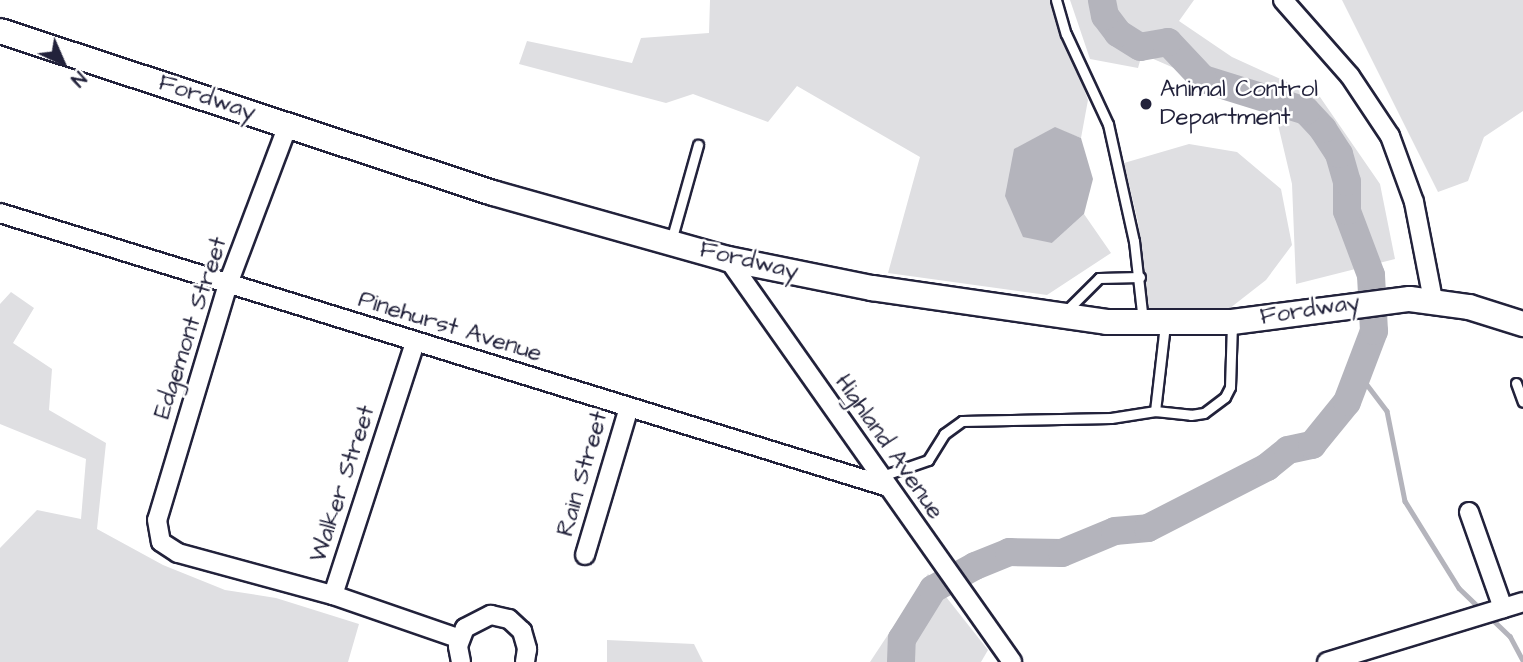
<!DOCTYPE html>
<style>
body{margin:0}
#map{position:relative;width:1523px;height:662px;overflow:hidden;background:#fff;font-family:"Architects Daughter",sans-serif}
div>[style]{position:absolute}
.green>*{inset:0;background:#dfdfe2}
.water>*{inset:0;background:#b4b4bc}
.stream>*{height:4.5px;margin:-2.25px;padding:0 2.25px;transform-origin:2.25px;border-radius:2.25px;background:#b4b4bc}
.river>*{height:28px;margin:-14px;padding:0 14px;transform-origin:14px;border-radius:14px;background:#b4b4bc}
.roads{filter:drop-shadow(2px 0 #22223b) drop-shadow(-2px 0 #22223b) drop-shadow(0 2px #22223b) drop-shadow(0 -2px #22223b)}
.lane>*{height:9px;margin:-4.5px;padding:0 4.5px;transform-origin:4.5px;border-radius:4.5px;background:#fff}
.street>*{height:18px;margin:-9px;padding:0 9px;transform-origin:9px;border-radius:9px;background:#fff}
.secondary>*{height:24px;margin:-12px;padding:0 12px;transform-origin:12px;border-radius:12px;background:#fff}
.dots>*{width:19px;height:19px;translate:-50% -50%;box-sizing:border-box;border:4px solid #fff;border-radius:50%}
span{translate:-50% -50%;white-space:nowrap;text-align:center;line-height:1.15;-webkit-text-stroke:5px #fff;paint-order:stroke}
.poi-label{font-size:24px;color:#22223b}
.left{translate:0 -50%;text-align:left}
.street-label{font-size:24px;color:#22223b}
.north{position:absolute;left:28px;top:28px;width:70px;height:70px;-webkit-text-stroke:5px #fff;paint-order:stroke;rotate:136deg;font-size:19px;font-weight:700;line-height:28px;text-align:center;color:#22223b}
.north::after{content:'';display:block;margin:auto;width:24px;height:32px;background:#22223b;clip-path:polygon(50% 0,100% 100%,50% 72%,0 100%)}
</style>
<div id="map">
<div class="green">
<i style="clip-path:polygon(710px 0,1051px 0,1088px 100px,1081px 138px,1055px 128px,1052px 243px,1084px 214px,1111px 253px,1047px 295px,888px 273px,920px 157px,797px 86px,768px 122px,693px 94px,666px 103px,519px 64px,527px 41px,632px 63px,641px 38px,709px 33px)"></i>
<i style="clip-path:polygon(1070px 0,1194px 0,1179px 21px,1232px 57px,1320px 97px,1380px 184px,1395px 259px,1296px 284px,1292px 184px,1275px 112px,1142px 54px,1138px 68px,1090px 59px)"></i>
<i style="clip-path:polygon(1342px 0,1523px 0,1523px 111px,1484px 137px,1468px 181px,1438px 192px)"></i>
<i style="clip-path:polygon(1189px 144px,1237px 152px,1281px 189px,1292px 245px,1266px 280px,1225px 312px,1150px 316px,1138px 222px,1124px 163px)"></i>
<i style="clip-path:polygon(11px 292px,34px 308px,13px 343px,52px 369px,49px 410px,106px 443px,97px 529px,163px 565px,225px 590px,276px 598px,359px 624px,348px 662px,0 662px,0 548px,37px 510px,81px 519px,86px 459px,0 424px,0 304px)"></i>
<i style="clip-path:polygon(928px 574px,988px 650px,981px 662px,870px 662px)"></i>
<i style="clip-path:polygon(607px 640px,694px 644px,703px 662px,607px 662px)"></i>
</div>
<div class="water">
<i style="clip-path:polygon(1055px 127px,1081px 138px,1093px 179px,1084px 214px,1052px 243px,1023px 237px,1005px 196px,1014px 149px)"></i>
</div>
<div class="stream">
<i style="left:1359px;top:374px;width:46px;rotate:52.9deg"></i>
<i style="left:1387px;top:411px;width:92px;rotate:78.7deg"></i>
<i style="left:1405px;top:501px;width:102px;rotate:58.2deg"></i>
<i style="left:1459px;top:588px;width:30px;rotate:44deg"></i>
<i style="left:1490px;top:617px;width:28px;rotate:44deg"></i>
<i style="left:1510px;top:636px;width:27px;rotate:62deg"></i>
</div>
<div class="river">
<i style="left:901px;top:662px;width:23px;rotate:-88deg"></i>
<i style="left:902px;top:639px;width:59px;rotate:-58.2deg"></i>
<i style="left:933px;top:589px;width:48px;rotate:-28.7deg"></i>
<i style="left:975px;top:566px;width:37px;rotate:-22deg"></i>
<i style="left:1009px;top:552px;width:53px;rotate:1.1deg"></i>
<i style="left:1062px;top:553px;width:57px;rotate:-22.5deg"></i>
<i style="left:1115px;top:531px;width:33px;rotate:-5deg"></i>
<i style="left:1148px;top:528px;width:134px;rotate:-27.1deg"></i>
<i style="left:1267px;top:467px;width:27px;rotate:-39deg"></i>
<i style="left:1288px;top:450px;width:25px;rotate:-12deg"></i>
<i style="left:1312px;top:445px;width:55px;rotate:-50.9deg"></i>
<i style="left:1347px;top:402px;width:76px;rotate:-69.2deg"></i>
<i style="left:1374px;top:331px;width:56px;rotate:-93.1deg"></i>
<i style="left:1371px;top:275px;width:68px;rotate:-110.6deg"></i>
<i style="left:1347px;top:211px;width:29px;rotate:-90deg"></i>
<i style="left:1347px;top:182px;width:29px;rotate:-106deg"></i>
<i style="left:1339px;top:154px;width:30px;rotate:-123deg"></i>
<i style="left:1323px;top:129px;width:25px;rotate:-133deg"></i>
<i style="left:1306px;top:111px;width:108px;rotate:-162.7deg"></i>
<i style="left:1203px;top:79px;width:51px;rotate:-133.4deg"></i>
<i style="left:1168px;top:42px;width:28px;rotate:170deg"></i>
<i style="left:1140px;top:47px;width:26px;rotate:-148deg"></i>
<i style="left:1118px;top:33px;width:21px;rotate:-127deg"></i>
<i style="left:1105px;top:16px;width:16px;rotate:-101deg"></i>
</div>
<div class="roads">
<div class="lane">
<i style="left:1056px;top:0;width:35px;rotate:74deg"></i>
<i style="left:1066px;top:34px;width:99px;rotate:65deg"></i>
<i style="left:1108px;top:124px;width:120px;rotate:77.5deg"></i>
<i style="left:1134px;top:241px;width:81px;rotate:83.6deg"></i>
<i style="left:671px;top:241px;width:100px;rotate:-74.3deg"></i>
<i style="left:1065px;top:312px;width:48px;rotate:-45deg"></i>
<i style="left:1099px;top:278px;width:41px;rotate:-1.4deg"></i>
<i style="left:1516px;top:383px;width:20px;rotate:70deg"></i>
<i style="left:1155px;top:411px;width:36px;rotate:6deg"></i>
<i style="left:1191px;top:415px;width:13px;rotate:-9deg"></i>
<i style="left:1204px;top:413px;width:26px;rotate:-37deg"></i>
<i style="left:1225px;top:397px;width:11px;rotate:-63deg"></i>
<i style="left:1230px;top:387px;width:62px;rotate:-88.2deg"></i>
<i style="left:879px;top:477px;width:52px;rotate:-19.1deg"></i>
<i style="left:928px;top:460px;width:31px;rotate:-58deg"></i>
<i style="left:944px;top:434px;width:22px;rotate:-36deg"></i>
<i style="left:962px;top:421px;width:149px;rotate:-1.2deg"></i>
<i style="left:1111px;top:418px;width:45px;rotate:-9deg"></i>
<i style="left:1155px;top:411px;width:88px;rotate:-83.4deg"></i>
</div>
<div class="street">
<i style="left:1283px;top:0;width:101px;rotate:48.6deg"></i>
<i style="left:1350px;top:76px;width:72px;rotate:56.3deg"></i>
<i style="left:1390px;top:136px;width:70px;rotate:70deg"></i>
<i style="left:1414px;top:202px;width:100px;rotate:79deg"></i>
<i style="left:288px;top:125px;width:170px;rotate:110.7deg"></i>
<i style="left:228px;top:284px;width:246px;rotate:106.7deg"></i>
<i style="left:157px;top:520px;width:22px;rotate:80deg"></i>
<i style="left:161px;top:542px;width:20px;rotate:33deg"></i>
<i style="left:178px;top:553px;width:161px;rotate:15.2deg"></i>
<i style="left:333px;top:595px;width:266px;rotate:-72deg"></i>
<i style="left:0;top:213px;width:926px;rotate:17.14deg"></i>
<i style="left:728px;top:259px;width:493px;rotate:54.8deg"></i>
<i style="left:1469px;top:512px;width:102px;rotate:70.5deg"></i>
<i style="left:585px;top:555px;width:154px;rotate:-73.4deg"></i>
<i style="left:333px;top:595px;width:134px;rotate:19.1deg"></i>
<i style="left:461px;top:662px;width:16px;rotate:-101deg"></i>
<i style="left:458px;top:646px;width:19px;rotate:-69deg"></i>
<i style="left:465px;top:628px;width:29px;rotate:-27deg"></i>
<i style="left:491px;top:615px;width:18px;rotate:13deg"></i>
<i style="left:509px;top:619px;width:18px;rotate:43deg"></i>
<i style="left:522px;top:631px;width:19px;rotate:74deg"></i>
<i style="left:527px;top:649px;width:13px;rotate:99deg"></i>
<i style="left:1327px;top:662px;width:205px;rotate:-17deg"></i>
</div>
<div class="secondary">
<i style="left:0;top:31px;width:519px;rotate:18.19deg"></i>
<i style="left:493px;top:193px;width:244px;rotate:15.7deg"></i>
<i style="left:728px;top:259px;width:147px;rotate:11.4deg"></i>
<i style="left:872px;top:288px;width:237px;rotate:8.2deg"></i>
<i style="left:1107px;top:322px;width:125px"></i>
<i style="left:1232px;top:322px;width:179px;rotate:-7.4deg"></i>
<i style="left:1410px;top:299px;width:60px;rotate:7.7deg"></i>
<i style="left:1469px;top:307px;width:57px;rotate:17.5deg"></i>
</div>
</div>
<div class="dots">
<i style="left:1146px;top:104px;background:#22223b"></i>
</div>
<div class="poi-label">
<span class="left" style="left:1160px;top:104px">Animal Control<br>Department</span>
</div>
<div class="street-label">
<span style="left:207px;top:98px;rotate:18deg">Fordway</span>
<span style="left:749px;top:261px;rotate:13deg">Fordway</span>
<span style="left:1310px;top:310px;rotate:-9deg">Fordway</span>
<span style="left:450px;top:327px;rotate:17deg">Pinehurst Avenue</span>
<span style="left:191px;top:328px;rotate:-72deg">Edgemont Street</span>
<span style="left:889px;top:447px;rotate:55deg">Highland Avenue</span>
<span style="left:583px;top:474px;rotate:-74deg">Rain Street</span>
<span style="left:343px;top:484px;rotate:-72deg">Walker Street</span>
</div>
<div class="north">N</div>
</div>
